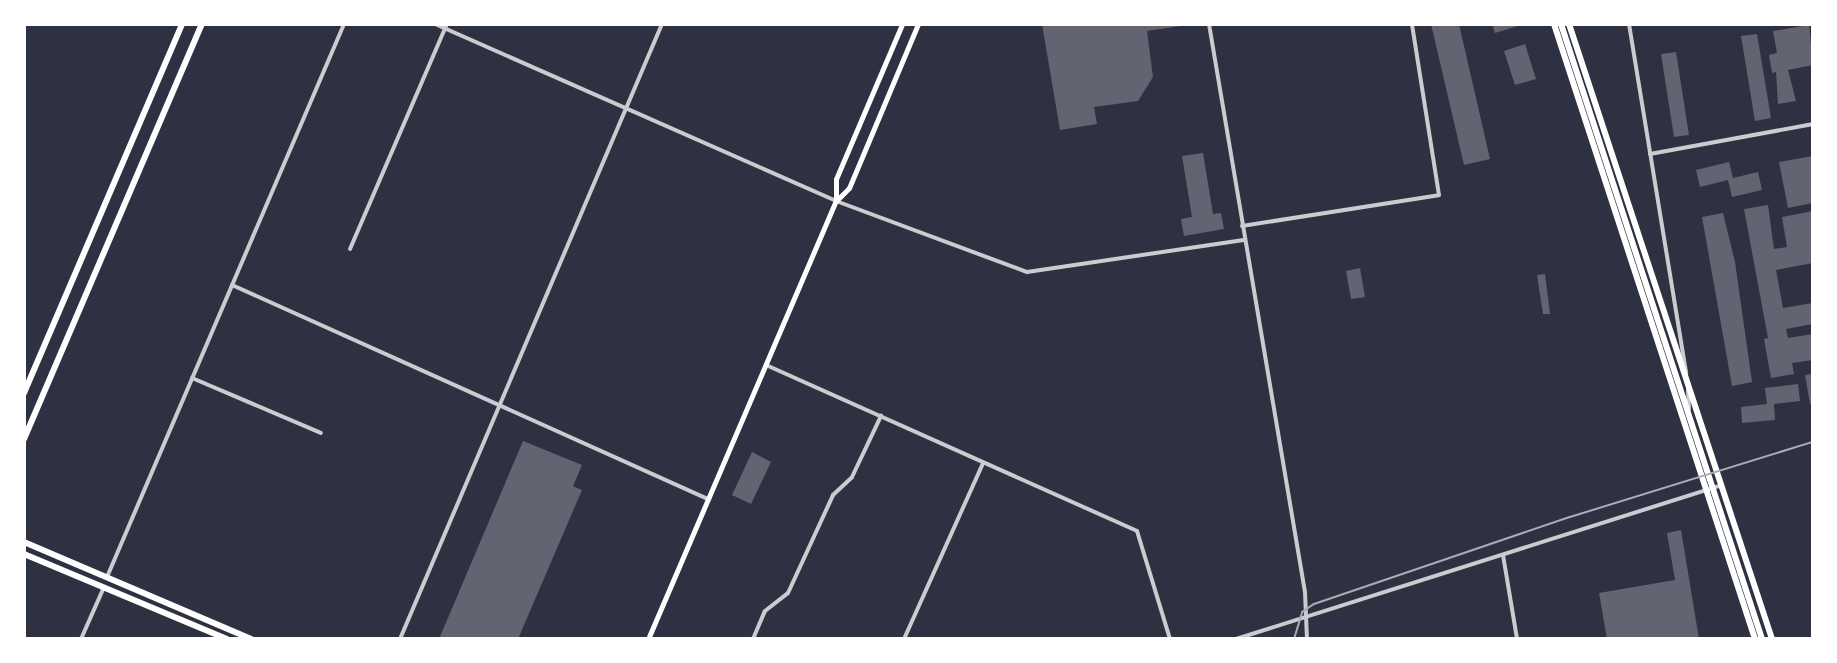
<!DOCTYPE html>
<style>
body{margin:0}
#map{position:relative;width:1837px;height:663px;overflow:hidden;background:#2d3142;font-family:Barlow,sans-serif}
div>[style]{position:absolute}
.building>*{inset:0;background:#626471}
.minor>*{height:4px;margin:-2px;padding:0 2px;transform-origin:2px;border-radius:2px;background:#caccd0}
.secondary>*{height:5px;margin:-2.5px;padding:0 2.5px;transform-origin:2.5px;border-radius:2.5px;background:#fff}
.primary>*{height:6px;margin:-3px;padding:0 3px;transform-origin:3px;border-radius:3px;background:#fff}
.tram>*{height:2px;margin:-1px;padding:0 1px;transform-origin:1px;border-radius:1px;background:#abadb3}
span{translate:-50% -50%;white-space:nowrap;text-align:center;line-height:1.15;-webkit-text-stroke:8px #fff;paint-order:stroke}
.frame{position:absolute;inset:0;border:26px solid #fff;pointer-events:none}
</style>
<div id="map">
<div class="building">
<i style="clip-path:polygon(1042px 24px,1181px 24px,1181px 26px,1147px 31px,1153px 77px,1138px 101px,1094px 107px,1097px 124px,1060px 130px)"></i>
<i style="clip-path:polygon(1431px 24px,1459px 24px,1490px 159px,1464px 165px)"></i>
<i style="clip-path:polygon(1492px 24px,1521px 24px,1521px 25px,1495px 33px)"></i>
<i style="clip-path:polygon(1809px 25px,1813px 65px,1788px 70px,1796px 101px,1778px 104px,1776px 72px,1772px 73px,1769px 55px,1777px 53px,1773px 31px)"></i>
<i style="clip-path:polygon(1757px 34px,1771px 118px,1755px 121px,1741px 36px)"></i>
<i style="clip-path:polygon(1525px 44px,1536px 79px,1515px 85px,1504px 51px)"></i>
<i style="clip-path:polygon(1676px 52px,1689px 135px,1674px 137px,1661px 54px)"></i>
<i style="clip-path:polygon(1203px 153px,1213px 214px,1221px 213px,1224px 229px,1184px 236px,1181px 219px,1192px 217px,1182px 156px)"></i>
<i style="clip-path:polygon(1813px 156px,1813px 203px,1788px 208px,1779px 162px)"></i>
<i style="clip-path:polygon(1729px 162px,1733px 178px,1758px 172px,1762px 190px,1732px 197px,1728px 180px,1700px 187px,1696px 170px)"></i>
<i style="clip-path:polygon(1768px 205px,1774px 249px,1787px 247px,1782px 217px,1813px 211px,1813px 263px,1776px 270px,1783px 308px,1813px 303px,1813px 324px,1786px 329px,1788px 338px,1813px 334px,1813px 360px,1792px 363px,1794px 374px,1771px 378px,1764px 339px,1768px 338px,1744px 209px)"></i>
<i style="clip-path:polygon(1723px 213px,1735px 262px,1752px 382px,1732px 386px,1702px 217px)"></i>
<i style="clip-path:polygon(1360px 268px,1365px 297px,1351px 299px,1346px 271px)"></i>
<i style="clip-path:polygon(1545px 274px,1550px 314px,1543px 314px,1537px 275px)"></i>
<i style="clip-path:polygon(1813px 374px,1813px 404px,1810px 404px,1805px 375px)"></i>
<i style="clip-path:polygon(1798px 384px,1800px 401px,1774px 404px,1775px 420px,1742px 423px,1741px 407px,1767px 404px,1765px 388px)"></i>
<i style="clip-path:polygon(523px 441px,582px 465px,573px 486px,582px 490px,518px 639px,439px 639px)"></i>
<i style="clip-path:polygon(752px 452px,771px 462px,751px 504px,732px 495px)"></i>
<i style="clip-path:polygon(1681px 530px,1699px 639px,1607px 639px,1599px 593px,1675px 580px,1667px 533px)"></i>
</div>
<div class="minor">
<i style="left:435px;top:24px;width:438px;rotate:23.8deg"></i>
<i style="left:836px;top:201px;width:204px;rotate:20.4deg"></i>
<i style="left:1027px;top:272px;width:219px;rotate:-8.4deg"></i>
<i style="left:1209px;top:24px;width:576px;rotate:80.41deg"></i>
<i style="left:1305px;top:592px;width:47px;rotate:87.6deg"></i>
<i style="left:1629px;top:24px;width:354px;rotate:80.7deg"></i>
<i style="left:1650px;top:154px;width:166px;rotate:-10.4deg"></i>
<i style="left:1242px;top:226px;width:199px;rotate:-8.9deg"></i>
<i style="left:1439px;top:195px;width:173px;rotate:-99deg"></i>
<i style="left:350px;top:249px;width:245px;rotate:-66.7deg"></i>
<i style="left:232px;top:285px;width:522px;rotate:24.21deg"></i>
<i style="left:766px;top:365px;width:406px;rotate:24.1deg"></i>
<i style="left:1137px;top:531px;width:113px;rotate:73deg"></i>
<i style="left:192px;top:378px;width:140px;rotate:23.1deg"></i>
<i style="left:1688px;top:390px;width:19px;rotate:87deg"></i>
<i style="left:1503px;top:555px;width:85px;rotate:80.5deg"></i>
<i style="left:107px;top:577px;width:602px;rotate:-66.8deg"></i>
<i style="left:81px;top:639px;width:57px;rotate:-66.1deg"></i>
<i style="left:400px;top:639px;width:668px;rotate:-66.93deg"></i>
<i style="left:753px;top:639px;width:30px;rotate:-67deg"></i>
<i style="left:765px;top:611px;width:29px;rotate:-38deg"></i>
<i style="left:788px;top:593px;width:108px;rotate:-65.3deg"></i>
<i style="left:833px;top:495px;width:26px;rotate:-43deg"></i>
<i style="left:852px;top:477px;width:68px;rotate:-64.6deg"></i>
<i style="left:904px;top:639px;width:193px;rotate:-65.8deg"></i>
<i style="left:1236px;top:639px;width:507px;rotate:-17.58deg"></i>
</div>
<div class="secondary">
<i style="left:836px;top:200px;width:21px;rotate:-90deg"></i>
<i style="left:836px;top:179px;width:168px;rotate:-66.9deg"></i>
<i style="left:648px;top:639px;width:477px;rotate:-66.8deg"></i>
<i style="left:836px;top:201px;width:18px;rotate:-45deg"></i>
<i style="left:849px;top:188px;width:178px;rotate:-67.2deg"></i>
</div>
<div class="primary">
<i style="left:1554px;top:24px;width:647px;rotate:71.9deg"></i>
<i style="left:1561px;top:24px;width:647px;rotate:71.9deg"></i>
<i style="left:1569px;top:24px;width:648px;rotate:71.73deg"></i>
<i style="left:24px;top:393px;width:401px;rotate:-66.8deg"></i>
<i style="left:24px;top:439px;width:452px;rotate:-66.8deg"></i>
<i style="left:24px;top:542px;width:247px;rotate:23.1deg"></i>
<i style="left:24px;top:554px;width:220px;rotate:22.7deg"></i>
</div>
<div class="tram">
<i style="left:1294px;top:639px;width:28px;rotate:-73deg"></i>
<i style="left:1302px;top:612px;width:14px;rotate:-34deg"></i>
<i style="left:1314px;top:604px;width:270px;rotate:-18.8deg"></i>
<i style="left:1570px;top:517px;width:254px;rotate:-17.2deg"></i>
</div>
<div class="frame"></div>
</div>
